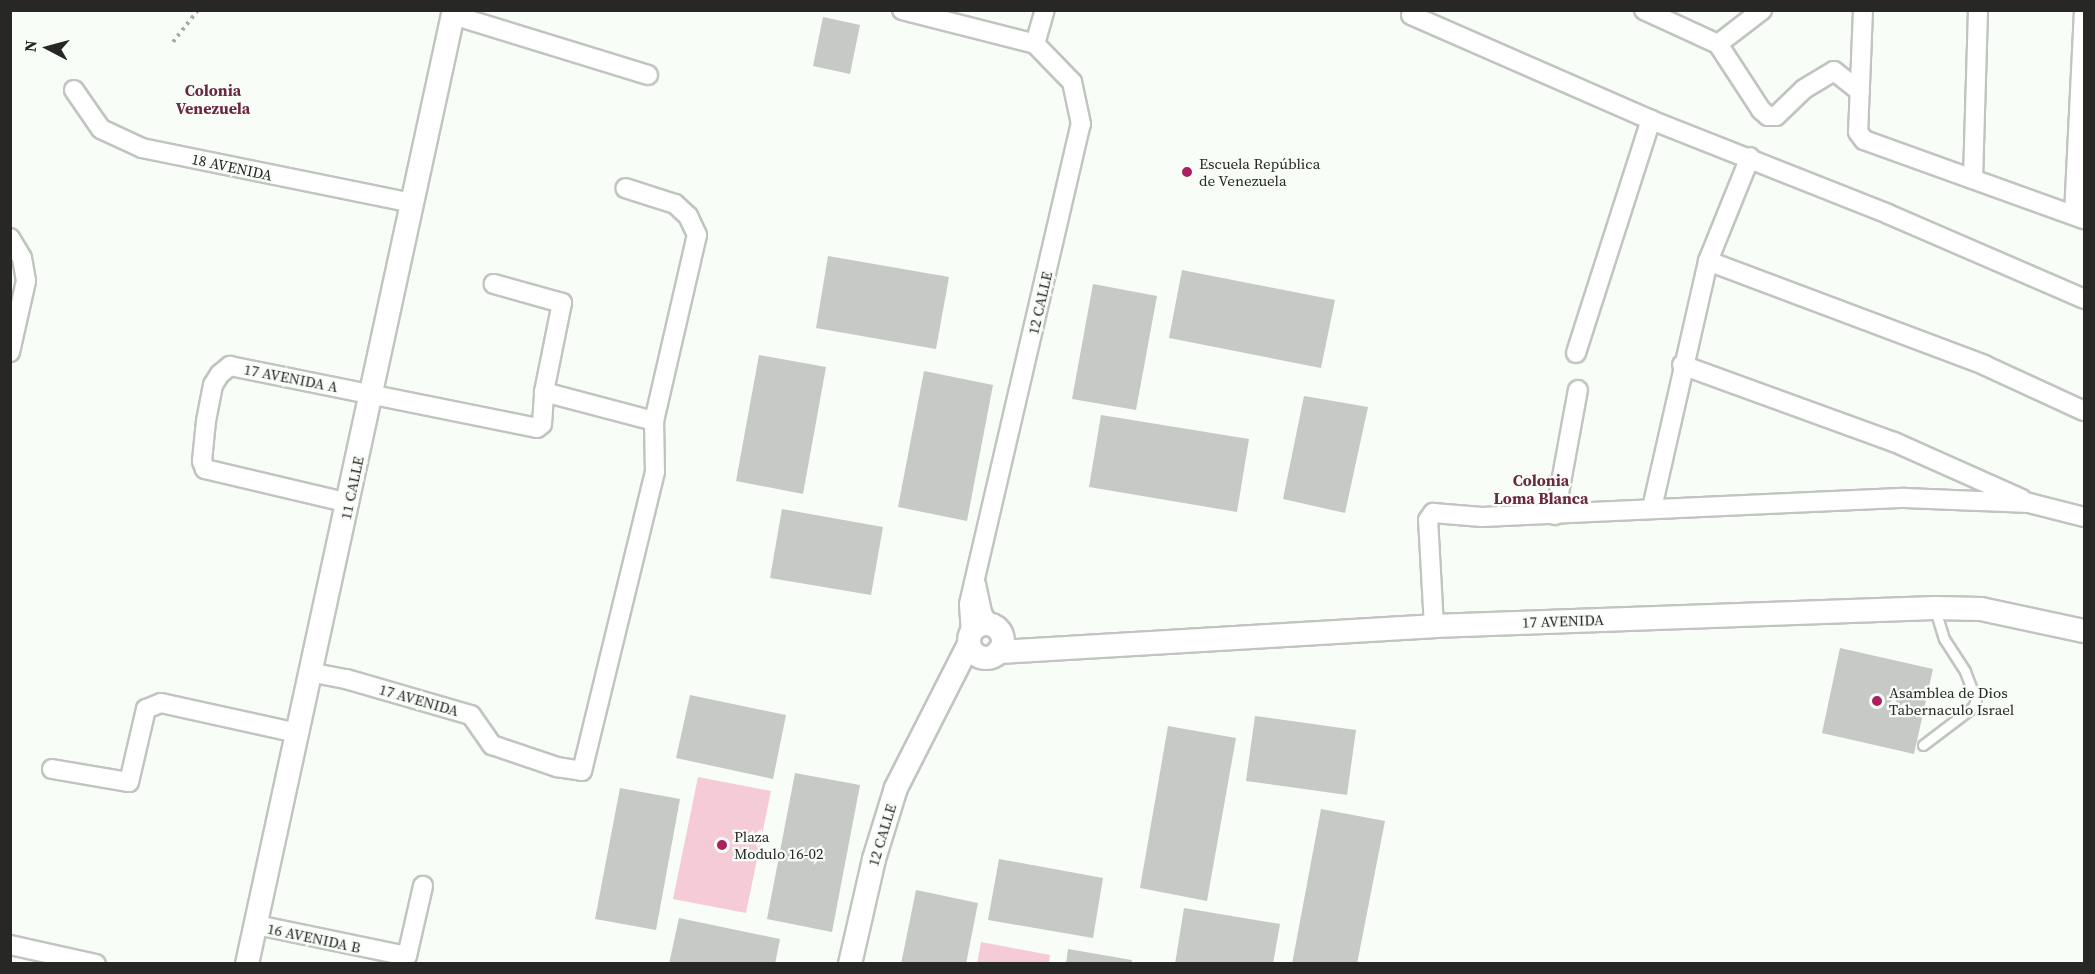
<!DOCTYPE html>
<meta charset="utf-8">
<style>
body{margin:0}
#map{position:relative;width:2095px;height:974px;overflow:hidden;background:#f9fdf8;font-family:"Source Serif 4",serif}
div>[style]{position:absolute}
.green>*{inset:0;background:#f6cbd8}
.building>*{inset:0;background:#c6c9c5}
.path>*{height:4px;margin-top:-2px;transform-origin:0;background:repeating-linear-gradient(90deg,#a9aba8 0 3px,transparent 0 7.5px)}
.roads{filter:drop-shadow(2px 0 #c1c5c0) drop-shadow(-2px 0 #c1c5c0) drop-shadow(0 2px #c1c5c0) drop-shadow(0 -2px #c1c5c0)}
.service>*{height:9px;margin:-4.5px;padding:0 4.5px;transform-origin:4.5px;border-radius:4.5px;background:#fff}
.minor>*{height:18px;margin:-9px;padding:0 9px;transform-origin:9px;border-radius:9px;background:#fff}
.tertiary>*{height:22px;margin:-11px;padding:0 11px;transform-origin:11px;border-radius:11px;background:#fff}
.tertiary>.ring{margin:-11px;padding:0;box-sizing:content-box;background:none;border:22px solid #fff;border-radius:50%}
.dots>*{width:16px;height:16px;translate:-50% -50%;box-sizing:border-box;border:3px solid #f9fdf8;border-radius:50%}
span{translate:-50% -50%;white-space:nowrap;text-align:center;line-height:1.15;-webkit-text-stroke:4.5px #f9fdf8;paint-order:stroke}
.poi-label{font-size:15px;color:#272826}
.left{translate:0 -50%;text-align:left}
.street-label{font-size:15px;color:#272826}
.neighbourhood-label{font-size:16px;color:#6b2843;font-weight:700}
.frame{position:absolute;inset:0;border:12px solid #272826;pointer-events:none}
.north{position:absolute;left:18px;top:18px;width:60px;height:60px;-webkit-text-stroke:4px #f9fdf8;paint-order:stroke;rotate:276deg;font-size:16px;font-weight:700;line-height:24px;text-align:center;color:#272826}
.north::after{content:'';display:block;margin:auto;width:21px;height:27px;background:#272826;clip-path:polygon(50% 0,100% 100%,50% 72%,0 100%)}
</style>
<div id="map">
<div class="green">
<i style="clip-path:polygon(698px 777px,771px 791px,746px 913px,673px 899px)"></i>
<i style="clip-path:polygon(981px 942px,1050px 955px,1049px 963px,977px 963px)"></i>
</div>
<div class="building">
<i style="clip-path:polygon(823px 17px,860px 25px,850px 74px,813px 66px)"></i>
<i style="clip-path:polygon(828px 256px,949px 277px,936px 349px,816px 328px)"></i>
<i style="clip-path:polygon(1182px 270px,1335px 300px,1321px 368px,1169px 338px)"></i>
<i style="clip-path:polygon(1093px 284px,1157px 296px,1136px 410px,1072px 399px)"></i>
<i style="clip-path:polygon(759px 355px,826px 367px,803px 494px,736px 481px)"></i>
<i style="clip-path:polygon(924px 371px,993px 385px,967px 521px,898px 507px)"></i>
<i style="clip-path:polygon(1304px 396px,1368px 407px,1345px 513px,1283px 499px)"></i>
<i style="clip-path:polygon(1101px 415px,1249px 439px,1237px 512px,1089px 487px)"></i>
<i style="clip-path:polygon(782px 509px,883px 527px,871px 595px,770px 578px)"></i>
<i style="clip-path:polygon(1840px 648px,1933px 669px,1914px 754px,1822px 733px)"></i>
<i style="clip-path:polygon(690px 695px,786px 715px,773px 779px,676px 758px)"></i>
<i style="clip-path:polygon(1255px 716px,1356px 730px,1347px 795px,1246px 781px)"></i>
<i style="clip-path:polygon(1168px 726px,1236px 738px,1207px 901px,1140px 888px)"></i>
<i style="clip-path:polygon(795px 773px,860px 785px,832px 932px,767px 919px)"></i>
<i style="clip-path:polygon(620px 788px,680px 799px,656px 930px,595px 919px)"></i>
<i style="clip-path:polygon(1321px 809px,1385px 821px,1357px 964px,1292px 964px)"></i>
<i style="clip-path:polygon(999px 859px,1103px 878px,1093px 938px,988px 920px)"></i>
<i style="clip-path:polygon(916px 890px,978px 903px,966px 964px,901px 964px)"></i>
<i style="clip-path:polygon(1184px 908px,1280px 924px,1273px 964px,1175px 964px)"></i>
<i style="clip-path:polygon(679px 918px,780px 939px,775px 964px,669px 964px)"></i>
<i style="clip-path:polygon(1068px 949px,1132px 960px,1131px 964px,1066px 964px)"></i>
</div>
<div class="path">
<i style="left:173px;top:42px;width:41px;rotate:-52deg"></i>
</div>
<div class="roads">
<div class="service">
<i style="left:1923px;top:745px;width:63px;rotate:-37.2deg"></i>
<i style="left:1973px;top:707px;width:8px;rotate:-67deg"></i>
<i style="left:1976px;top:700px;width:31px;rotate:-111deg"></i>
<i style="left:1965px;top:671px;width:38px;rotate:-123deg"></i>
<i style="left:1944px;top:639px;width:30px;rotate:-107deg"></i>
</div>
<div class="minor">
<i style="left:902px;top:10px;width:137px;rotate:14.3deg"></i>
<i style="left:1644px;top:10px;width:81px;rotate:24.7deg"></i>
<i style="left:1718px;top:44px;width:56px;rotate:-37.7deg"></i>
<i style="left:1863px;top:10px;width:122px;rotate:92.3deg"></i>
<i style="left:1858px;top:132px;width:10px;rotate:53deg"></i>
<i style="left:1864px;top:140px;width:234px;rotate:19.8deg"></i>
<i style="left:453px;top:15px;width:204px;rotate:17.1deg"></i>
<i style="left:1411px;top:15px;width:262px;rotate:23.6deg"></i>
<i style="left:1651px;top:120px;width:255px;rotate:21.6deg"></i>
<i style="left:1888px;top:214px;width:214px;rotate:23.4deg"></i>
<i style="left:1035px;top:44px;width:35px;rotate:-74deg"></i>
<i style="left:1718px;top:44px;width:79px;rotate:56.9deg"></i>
<i style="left:1761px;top:110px;width:9px;rotate:41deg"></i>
<i style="left:1768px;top:116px;width:8px"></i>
<i style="left:1776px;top:116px;width:39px;rotate:-44deg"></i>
<i style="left:1804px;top:89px;width:35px;rotate:-31deg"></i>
<i style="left:1834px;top:71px;width:33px;rotate:38deg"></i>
<i style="left:74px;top:90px;width:47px;rotate:55.3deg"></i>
<i style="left:101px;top:129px;width:45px;rotate:24.9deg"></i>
<i style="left:142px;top:148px;width:277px;rotate:11.5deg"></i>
<i style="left:1973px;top:179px;width:169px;rotate:-88.3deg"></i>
<i style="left:2074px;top:215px;width:205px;rotate:-87.2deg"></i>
<i style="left:10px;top:238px;width:23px;rotate:59deg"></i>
<i style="left:22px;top:258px;width:23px;rotate:80deg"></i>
<i style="left:26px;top:281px;width:73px;rotate:102.7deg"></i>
<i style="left:1708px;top:261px;width:295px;rotate:20.6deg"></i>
<i style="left:1984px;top:365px;width:110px;rotate:24.7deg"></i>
<i style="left:1576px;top:353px;width:245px;rotate:-72.2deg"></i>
<i style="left:1682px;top:365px;width:226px;rotate:20deg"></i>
<i style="left:1894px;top:442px;width:140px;rotate:24deg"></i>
<i style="left:544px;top:392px;width:114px;rotate:14.8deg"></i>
<i style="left:349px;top:503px;width:148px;rotate:-166.7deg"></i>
<i style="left:205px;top:469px;width:9px;rotate:-111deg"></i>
<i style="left:202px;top:461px;width:40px;rotate:-84.3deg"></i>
<i style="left:206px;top:421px;width:37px;rotate:-79deg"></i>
<i style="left:213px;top:385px;width:13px;rotate:-58deg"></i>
<i style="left:220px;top:374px;width:13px;rotate:-39deg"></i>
<i style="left:230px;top:366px;width:313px;rotate:11.4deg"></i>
<i style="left:537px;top:428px;width:6px;rotate:-39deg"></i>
<i style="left:542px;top:424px;width:32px;rotate:-86deg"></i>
<i style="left:544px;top:392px;width:91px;rotate:-78.6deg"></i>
<i style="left:562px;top:303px;width:71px;rotate:-164.4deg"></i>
<i style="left:1652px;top:508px;width:253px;rotate:-77.2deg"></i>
<i style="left:1708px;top:261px;width:112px;rotate:-68deg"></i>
<i style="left:1555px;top:515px;width:127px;rotate:-79.6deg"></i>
<i style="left:976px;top:584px;width:30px;rotate:78deg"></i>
<i style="left:982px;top:613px;width:14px;rotate:60deg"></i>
<i style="left:1434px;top:626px;width:106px;rotate:-93.2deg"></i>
<i style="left:1428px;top:520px;width:9px;rotate:-54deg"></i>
<i style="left:1433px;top:513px;width:49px;rotate:4.7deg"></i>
<i style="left:1482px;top:517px;width:423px;rotate:-2.6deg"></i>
<i style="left:1905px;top:498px;width:124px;rotate:2.3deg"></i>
<i style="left:2029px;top:503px;width:57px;rotate:14.3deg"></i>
<i style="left:971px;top:633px;width:29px;rotate:-94deg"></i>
<i style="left:969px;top:604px;width:493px;rotate:-76.9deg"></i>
<i style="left:1081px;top:124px;width:43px;rotate:-102.1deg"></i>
<i style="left:1072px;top:82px;width:53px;rotate:-134.2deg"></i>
<i style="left:309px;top:672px;width:38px;rotate:11deg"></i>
<i style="left:346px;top:679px;width:130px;rotate:16.1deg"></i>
<i style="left:471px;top:715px;width:37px;rotate:55deg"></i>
<i style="left:492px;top:745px;width:69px;rotate:18.7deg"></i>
<i style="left:557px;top:767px;width:25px;rotate:9deg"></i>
<i style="left:582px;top:771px;width:308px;rotate:-76.3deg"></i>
<i style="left:655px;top:472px;width:51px;rotate:-91.1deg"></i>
<i style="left:654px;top:421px;width:191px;rotate:-77deg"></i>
<i style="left:697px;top:235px;width:21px;rotate:-115deg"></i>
<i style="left:688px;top:216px;width:18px;rotate:-137deg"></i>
<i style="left:675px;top:204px;width:52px;rotate:-162.3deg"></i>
<i style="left:52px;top:769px;width:78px;rotate:9.6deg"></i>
<i style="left:129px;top:782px;width:75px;rotate:-76.9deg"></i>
<i style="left:146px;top:709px;width:16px;rotate:-22deg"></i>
<i style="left:161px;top:703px;width:139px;rotate:12.4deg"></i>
<i style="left:257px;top:925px;width:153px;rotate:11.7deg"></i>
<i style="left:407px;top:956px;width:72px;rotate:-77.1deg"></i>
<i style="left:10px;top:945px;width:88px;rotate:12.5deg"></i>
</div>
<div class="tertiary">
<i class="ring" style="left:969px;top:624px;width:12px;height:12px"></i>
<i style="left:998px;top:652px;width:437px;rotate:-3.4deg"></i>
<i style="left:1434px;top:626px;width:501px;rotate:-2.06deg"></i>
<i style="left:1935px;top:608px;width:46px;rotate:1.2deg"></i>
<i style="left:1981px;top:609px;width:105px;rotate:12.1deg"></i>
<i style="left:247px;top:964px;width:976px;rotate:-77.76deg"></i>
<i style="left:850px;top:964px;width:108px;rotate:-77.1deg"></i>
<i style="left:874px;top:859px;width:74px;rotate:-72.8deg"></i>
<i style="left:896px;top:788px;width:161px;rotate:-63.1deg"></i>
</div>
</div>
<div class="dots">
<i style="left:1187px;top:172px;background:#ab2061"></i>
<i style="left:1877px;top:701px;background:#ab2061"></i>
<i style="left:722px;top:845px;background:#ab2061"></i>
</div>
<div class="poi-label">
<span class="left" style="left:1199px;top:172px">Escuela República<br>de Venezuela</span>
<span class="left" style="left:1889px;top:701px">Asamblea de Dios<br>Tabernaculo Israel</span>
<span class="left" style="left:734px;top:845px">Plaza<br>Modulo 16-02</span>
</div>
<div class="street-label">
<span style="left:232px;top:167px;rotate:12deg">18 AVENIDA</span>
<span style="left:1040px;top:303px;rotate:-77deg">12 CALLE</span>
<span style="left:291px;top:378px;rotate:11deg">17 AVENIDA A</span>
<span style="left:352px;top:488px;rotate:-78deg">11 CALLE</span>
<span style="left:1563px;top:621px;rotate:-2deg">17 AVENIDA</span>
<span style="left:419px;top:700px;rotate:16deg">17 AVENIDA</span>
<span style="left:882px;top:835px;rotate:-73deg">12 CALLE</span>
<span style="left:314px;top:938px;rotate:12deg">16 AVENIDA B</span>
</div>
<div class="neighbourhood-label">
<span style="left:213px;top:99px">Colonia<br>Venezuela</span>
<span style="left:1541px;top:489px">Colonia<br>Loma Blanca</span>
</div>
<div class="frame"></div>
<div class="north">N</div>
</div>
